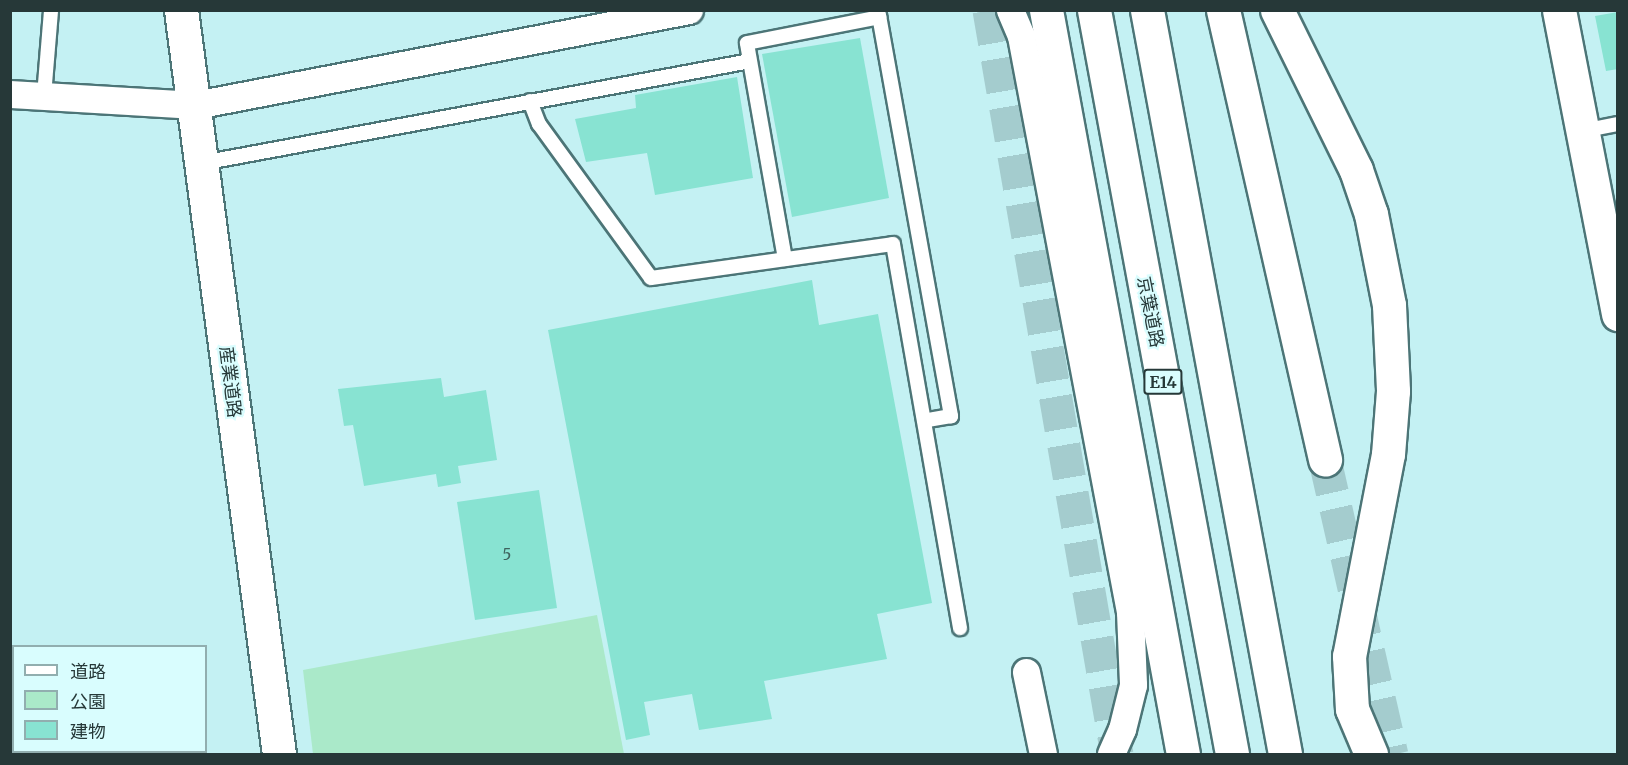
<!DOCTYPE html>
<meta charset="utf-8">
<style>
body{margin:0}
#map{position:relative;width:1628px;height:765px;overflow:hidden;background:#c4f1f3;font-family:Merriweather,"Noto Sans JP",serif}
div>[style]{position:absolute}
.green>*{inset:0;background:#aae9c9}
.building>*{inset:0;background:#88e3d2}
.highway-tunnel>*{height:33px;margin-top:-16.5px;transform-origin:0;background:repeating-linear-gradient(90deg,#a4ccce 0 33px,transparent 0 49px)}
.roads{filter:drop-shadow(2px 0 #4c7577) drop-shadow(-2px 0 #4c7577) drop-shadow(0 2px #4c7577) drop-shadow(0 -2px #4c7577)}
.lane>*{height:14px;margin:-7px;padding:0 7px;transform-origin:7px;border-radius:7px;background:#fff}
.street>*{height:27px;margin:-13.5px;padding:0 13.5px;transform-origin:13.5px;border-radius:13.5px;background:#fff}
.secondary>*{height:33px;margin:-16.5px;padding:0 16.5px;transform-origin:16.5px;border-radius:16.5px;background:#fff}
.highway>*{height:33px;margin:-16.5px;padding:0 16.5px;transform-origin:16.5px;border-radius:16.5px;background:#fff}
span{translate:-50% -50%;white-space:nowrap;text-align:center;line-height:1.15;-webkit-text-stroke:4.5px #d9fdfe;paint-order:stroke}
.number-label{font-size:15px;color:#3e635e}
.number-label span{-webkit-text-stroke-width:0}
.shield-label span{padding:2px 4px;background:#d9fdfe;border:2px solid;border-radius:4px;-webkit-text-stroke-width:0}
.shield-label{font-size:16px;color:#263838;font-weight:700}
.street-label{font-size:18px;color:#263838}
.frame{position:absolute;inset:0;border:12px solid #263838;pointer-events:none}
.legend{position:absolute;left:12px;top:645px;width:195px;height:108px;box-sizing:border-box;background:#d9fdfe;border:2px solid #91aeaf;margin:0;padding:8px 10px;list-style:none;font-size:18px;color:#263838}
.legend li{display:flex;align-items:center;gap:12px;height:30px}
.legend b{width:30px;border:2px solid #91aeaf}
</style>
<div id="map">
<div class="green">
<i style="clip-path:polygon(597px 615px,624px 754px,313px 754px,303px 670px)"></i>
</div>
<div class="building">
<i style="clip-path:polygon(1618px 12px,1618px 69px,1606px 71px,1595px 16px)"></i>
<i style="clip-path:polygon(860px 38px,889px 198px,792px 217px,762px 54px)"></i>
<i style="clip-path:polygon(737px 77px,753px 178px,655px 195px,647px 153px,586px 162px,575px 119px,636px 108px,635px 95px)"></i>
<i style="clip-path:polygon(812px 280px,819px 325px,878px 314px,932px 603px,877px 614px,887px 659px,764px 681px,772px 719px,699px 730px,692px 694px,644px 702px,650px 735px,626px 740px,548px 330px)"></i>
<i style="clip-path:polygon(441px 378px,444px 397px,486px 390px,497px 460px,458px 466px,461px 483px,438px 487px,436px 474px,364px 486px,353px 425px,344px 426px,338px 389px)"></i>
<i style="clip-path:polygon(539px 490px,557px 608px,475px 620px,457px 502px)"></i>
</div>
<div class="highway-tunnel">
<i style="left:989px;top:10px;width:755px;rotate:80.24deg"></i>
<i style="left:1325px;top:460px;width:302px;rotate:77.2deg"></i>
</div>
<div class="roads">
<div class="lane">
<i style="left:878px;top:10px;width:413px;rotate:79.8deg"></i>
<i style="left:951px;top:416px;width:27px;rotate:170deg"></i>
<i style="left:44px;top:96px;width:86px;rotate:-85.3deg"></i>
<i style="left:530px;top:101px;width:25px;rotate:69deg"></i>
<i style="left:539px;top:124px;width:190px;rotate:54deg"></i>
<i style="left:651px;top:278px;width:244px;rotate:-8deg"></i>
<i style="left:893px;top:244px;width:390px;rotate:80.1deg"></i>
<i style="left:1582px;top:131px;width:37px;rotate:-11deg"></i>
<i style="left:202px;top:163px;width:557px;rotate:-10.54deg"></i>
<i style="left:785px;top:259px;width:219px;rotate:-100deg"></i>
<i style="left:747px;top:43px;width:135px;rotate:-11.1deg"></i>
</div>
<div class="street">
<i style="left:1010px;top:10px;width:28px;rotate:67deg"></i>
<i style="left:1021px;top:36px;width:586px;rotate:79.28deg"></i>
<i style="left:1130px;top:612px;width:73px;rotate:87.6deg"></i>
<i style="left:1133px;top:685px;width:45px;rotate:104deg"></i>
<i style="left:1122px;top:729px;width:27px;rotate:114deg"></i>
<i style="left:10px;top:94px;width:185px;rotate:3.4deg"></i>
<i style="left:195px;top:105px;width:503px;rotate:-10.89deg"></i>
<i style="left:1026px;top:672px;width:84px;rotate:78.3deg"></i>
</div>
<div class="secondary">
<i style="left:181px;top:10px;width:750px;rotate:82.5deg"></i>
<i style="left:1559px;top:10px;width:310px;rotate:79deg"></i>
</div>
<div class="highway">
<i style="left:1046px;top:10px;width:757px;rotate:79.57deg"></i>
<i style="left:1094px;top:10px;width:757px;rotate:79.49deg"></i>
<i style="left:1147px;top:10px;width:757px;rotate:79.49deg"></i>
<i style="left:1223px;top:10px;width:461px;rotate:77.2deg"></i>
<i style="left:1277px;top:10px;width:178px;rotate:63.7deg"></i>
<i style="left:1356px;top:170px;width:46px;rotate:71.2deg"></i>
<i style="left:1371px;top:214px;width:93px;rotate:78.8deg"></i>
<i style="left:1389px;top:305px;width:86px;rotate:87.3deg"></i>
<i style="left:1393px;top:391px;width:63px;rotate:94.5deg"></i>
<i style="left:1388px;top:454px;width:206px;rotate:100.9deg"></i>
<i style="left:1349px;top:656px;width:53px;rotate:86.8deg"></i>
<i style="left:1352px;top:709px;width:49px;rotate:67.1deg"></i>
</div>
</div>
<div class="number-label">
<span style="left:507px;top:555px">5</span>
</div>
<div class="shield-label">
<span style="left:1163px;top:382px">E14</span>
</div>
<div class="street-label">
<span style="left:1150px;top:312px;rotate:79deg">京葉道路</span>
<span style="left:230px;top:382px;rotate:83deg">産業道路</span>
</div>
<div class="frame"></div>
<ul class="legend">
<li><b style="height:8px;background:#fff"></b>道路</li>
<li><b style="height:16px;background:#aae9c9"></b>公園</li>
<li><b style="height:16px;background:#88e3d2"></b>建物</li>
</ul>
</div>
